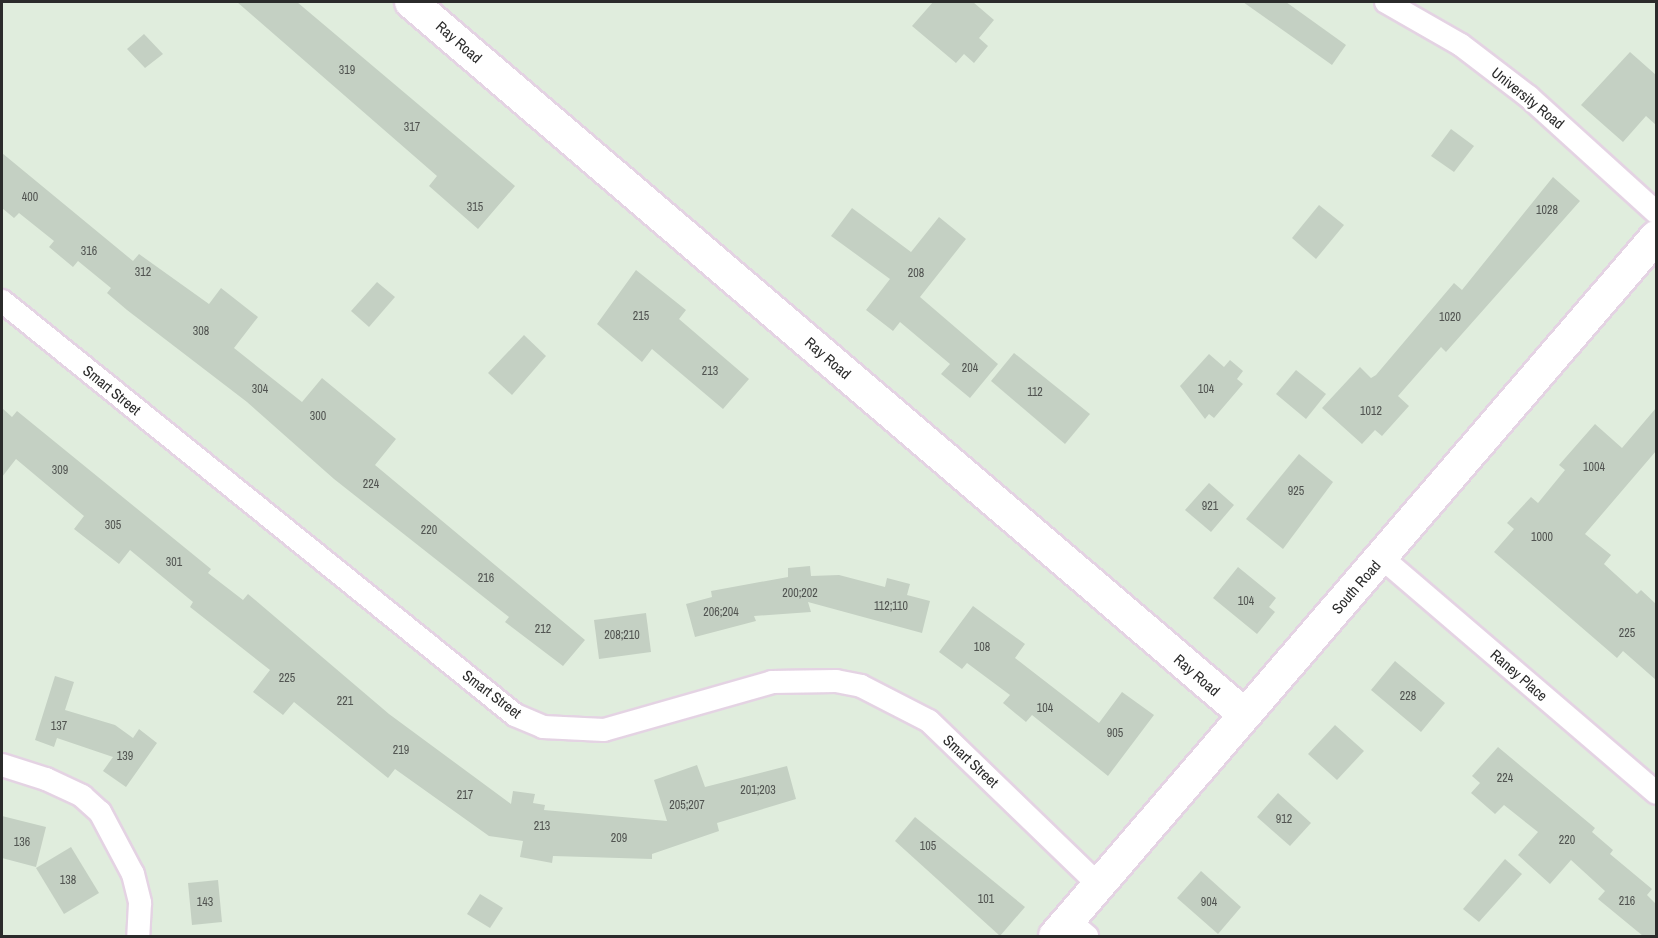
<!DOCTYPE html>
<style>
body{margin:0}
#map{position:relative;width:1658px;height:938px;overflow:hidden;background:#e0eddd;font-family:"Archivo Narrow",sans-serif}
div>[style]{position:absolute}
.building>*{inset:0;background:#c4d0c3}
.roads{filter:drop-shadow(2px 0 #e4d3e3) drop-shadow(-2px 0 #e4d3e3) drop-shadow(0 2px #e4d3e3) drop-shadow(0 -2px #e4d3e3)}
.street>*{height:22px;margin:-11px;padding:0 11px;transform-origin:11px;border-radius:11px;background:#fff}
.secondary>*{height:32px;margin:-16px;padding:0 16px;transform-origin:16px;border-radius:16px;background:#fff}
span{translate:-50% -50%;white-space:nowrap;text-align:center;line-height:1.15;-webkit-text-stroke:5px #fff;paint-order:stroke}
.number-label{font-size:12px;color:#515451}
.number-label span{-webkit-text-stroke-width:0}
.street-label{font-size:15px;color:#2b2b2b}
.frame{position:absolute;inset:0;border:3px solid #2b2b2b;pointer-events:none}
</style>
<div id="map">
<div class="building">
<i style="clip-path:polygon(237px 2px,297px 2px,515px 186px,478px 229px,429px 186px,437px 176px)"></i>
<i style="clip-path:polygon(933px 2px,973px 2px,994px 20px,979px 38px,988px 46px,974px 63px,964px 54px,956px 63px,912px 26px)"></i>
<i style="clip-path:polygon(1243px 2px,1286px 2px,1346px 45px,1332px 65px)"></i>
<i style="clip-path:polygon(144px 34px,163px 54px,145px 68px,127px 49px)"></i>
<i style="clip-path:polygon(1630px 52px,1656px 75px,1656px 125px,1646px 116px,1623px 142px,1581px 105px)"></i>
<i style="clip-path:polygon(1451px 129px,1474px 146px,1454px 172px,1431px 156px)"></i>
<i style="clip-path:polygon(2px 153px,133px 261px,139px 254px,209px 304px,221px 288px,258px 317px,234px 348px,302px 402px,322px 378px,396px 439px,375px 465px,585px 640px,563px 666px,505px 622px,509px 617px,334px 479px,247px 402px,127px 310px,107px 293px,111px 288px,78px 261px,73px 267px,49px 247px,54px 241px,19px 213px,14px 218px,2px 208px)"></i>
<i style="clip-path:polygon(1553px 177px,1580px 201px,1446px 352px,1441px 347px,1398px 396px,1409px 406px,1382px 436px,1375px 430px,1362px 444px,1322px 408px,1360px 367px,1371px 378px,1376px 375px,1454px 283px,1462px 290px)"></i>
<i style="clip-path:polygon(1319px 205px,1344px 225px,1316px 259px,1292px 238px)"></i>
<i style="clip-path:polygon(852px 208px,911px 252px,939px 217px,966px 239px,920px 297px,998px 364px,970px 398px,941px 374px,950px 364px,900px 322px,893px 331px,866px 310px,890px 279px,831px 236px)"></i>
<i style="clip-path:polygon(636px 270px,686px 310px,679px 319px,749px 379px,723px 409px,652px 349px,642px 362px,597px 324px)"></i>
<i style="clip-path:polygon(377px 282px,395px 297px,369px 327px,351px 311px)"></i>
<i style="clip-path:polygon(524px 335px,546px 356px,512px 395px,488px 373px)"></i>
<i style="clip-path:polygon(1014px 353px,1090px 414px,1065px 444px,991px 381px)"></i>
<i style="clip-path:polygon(1209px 354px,1224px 367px,1230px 360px,1243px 371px,1237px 379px,1243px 384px,1214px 418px,1209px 414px,1205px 419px,1180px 386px)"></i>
<i style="clip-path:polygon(1296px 370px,1326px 394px,1306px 419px,1276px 394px)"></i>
<i style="clip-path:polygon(2px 408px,12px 417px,17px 411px,211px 569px,208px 573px,243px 600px,248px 594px,389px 714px,511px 804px,513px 791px,535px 794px,533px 803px,545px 805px,544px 810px,667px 821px,654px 780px,697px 765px,705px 787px,787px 766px,796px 799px,717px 823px,719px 831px,652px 854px,652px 859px,553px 856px,552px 863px,520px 857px,523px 841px,489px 836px,395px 769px,388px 778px,294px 702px,283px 715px,253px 692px,270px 670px,190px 607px,193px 602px,130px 550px,119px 564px,74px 529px,84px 516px,16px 459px,2px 477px)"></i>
<i style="clip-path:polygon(1656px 408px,1656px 451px,1585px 534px,1611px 555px,1604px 564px,1637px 594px,1641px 590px,1656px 604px,1656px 680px,1623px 651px,1617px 658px,1494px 552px,1514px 529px,1507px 523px,1531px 497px,1538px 503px,1565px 470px,1559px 465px,1595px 424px,1622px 448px)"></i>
<i style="clip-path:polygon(1299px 454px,1333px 482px,1283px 549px,1246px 519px)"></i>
<i style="clip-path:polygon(1209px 483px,1234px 505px,1211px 532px,1185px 510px)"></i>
<i style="clip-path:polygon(810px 566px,811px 576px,839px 575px,885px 587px,887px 578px,910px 584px,907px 595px,930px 601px,922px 633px,808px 602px,811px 612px,754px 616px,756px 621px,695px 637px,686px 604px,712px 597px,711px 591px,788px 577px,788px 568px)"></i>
<i style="clip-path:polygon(1238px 567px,1276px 598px,1269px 607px,1275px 612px,1257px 634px,1213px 598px)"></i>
<i style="clip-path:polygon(973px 606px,1025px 644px,1015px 658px,1099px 723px,1122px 692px,1154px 715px,1108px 776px,1032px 715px,1026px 722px,1003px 703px,1010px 695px,967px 663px,962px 669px,939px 652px)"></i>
<i style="clip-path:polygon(646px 613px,651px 652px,599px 659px,594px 620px)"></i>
<i style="clip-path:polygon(1395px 661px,1445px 703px,1421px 732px,1371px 690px)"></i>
<i style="clip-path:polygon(55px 676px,74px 682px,65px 710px,115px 725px,133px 738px,139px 729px,157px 743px,126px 787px,103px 771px,113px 757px,57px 738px,54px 747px,35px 740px)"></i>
<i style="clip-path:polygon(1335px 725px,1364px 751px,1337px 780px,1308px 754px)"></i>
<i style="clip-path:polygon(1498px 747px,1595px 828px,1592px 832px,1613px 850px,1610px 854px,1652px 889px,1647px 895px,1656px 904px,1656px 936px,1643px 936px,1598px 899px,1605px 891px,1571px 860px,1550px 884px,1518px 855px,1538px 832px,1504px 805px,1495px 814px,1471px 793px,1480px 783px,1472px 776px)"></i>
<i style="clip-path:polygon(1278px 793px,1311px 823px,1290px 846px,1257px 817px)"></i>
<i style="clip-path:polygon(2px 816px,46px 827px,36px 867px,2px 858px)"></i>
<i style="clip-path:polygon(915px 817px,1025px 907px,1000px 936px,895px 841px)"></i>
<i style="clip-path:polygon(71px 847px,99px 893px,64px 914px,36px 868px)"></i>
<i style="clip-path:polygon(1505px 859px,1522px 874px,1479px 922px,1463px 909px)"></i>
<i style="clip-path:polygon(1201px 871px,1241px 907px,1218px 934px,1177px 898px)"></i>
<i style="clip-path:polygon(218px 880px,222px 922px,192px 925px,188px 883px)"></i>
<i style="clip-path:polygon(480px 894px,503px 908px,490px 928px,467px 914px)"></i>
</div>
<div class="roads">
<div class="street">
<i style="left:1386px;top:2px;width:86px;rotate:29.8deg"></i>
<i style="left:1461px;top:45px;width:86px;rotate:37.4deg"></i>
<i style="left:1529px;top:97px;width:171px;rotate:42.2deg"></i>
<i style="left:2px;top:301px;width:659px;rotate:38.9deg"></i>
<i style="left:515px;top:715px;width:30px;rotate:23deg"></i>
<i style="left:543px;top:727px;width:61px;rotate:2.8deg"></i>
<i style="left:604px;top:730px;width:175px;rotate:-15.9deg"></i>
<i style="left:772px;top:682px;width:64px;rotate:-0.9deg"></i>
<i style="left:836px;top:681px;width:25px;rotate:11deg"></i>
<i style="left:861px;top:686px;width:76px;rotate:27.2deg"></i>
<i style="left:929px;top:721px;width:236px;rotate:44deg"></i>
<i style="left:1381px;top:557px;width:362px;rotate:40.6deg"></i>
<i style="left:2px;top:765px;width:46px;rotate:17.7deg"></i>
<i style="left:46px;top:779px;width:40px;rotate:25deg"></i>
<i style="left:82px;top:796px;width:24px;rotate:42deg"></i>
<i style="left:100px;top:812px;width:70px;rotate:62deg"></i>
<i style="left:133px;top:874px;width:30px;rotate:76deg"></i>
<i style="left:140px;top:903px;width:33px;rotate:93deg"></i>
<i style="left:1068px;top:920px;width:25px;rotate:40deg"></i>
</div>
<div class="secondary">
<i style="left:411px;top:2px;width:1097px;rotate:40.53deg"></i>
<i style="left:1055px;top:936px;width:922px;rotate:-49.31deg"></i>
</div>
</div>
<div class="number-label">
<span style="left:347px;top:71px">319</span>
<span style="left:412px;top:128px">317</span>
<span style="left:30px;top:198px">400</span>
<span style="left:475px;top:208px">315</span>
<span style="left:1547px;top:211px">1028</span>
<span style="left:89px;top:252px">316</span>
<span style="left:143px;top:273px">312</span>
<span style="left:916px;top:274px">208</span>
<span style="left:641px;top:317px">215</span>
<span style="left:1450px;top:318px">1020</span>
<span style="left:201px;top:332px">308</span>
<span style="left:970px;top:369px">204</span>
<span style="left:710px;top:372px">213</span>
<span style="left:260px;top:390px">304</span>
<span style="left:1206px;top:390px">104</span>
<span style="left:1035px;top:393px">112</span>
<span style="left:1371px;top:412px">1012</span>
<span style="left:318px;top:417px">300</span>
<span style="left:1594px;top:468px">1004</span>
<span style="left:60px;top:471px">309</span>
<span style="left:371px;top:485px">224</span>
<span style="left:1296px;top:492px">925</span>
<span style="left:1210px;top:507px">921</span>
<span style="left:113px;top:526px">305</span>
<span style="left:429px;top:531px">220</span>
<span style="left:1542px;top:538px">1000</span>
<span style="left:174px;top:563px">301</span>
<span style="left:486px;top:579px">216</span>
<span style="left:800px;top:594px">200;202</span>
<span style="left:1246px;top:602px">104</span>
<span style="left:891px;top:607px">112;110</span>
<span style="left:721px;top:613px">206;204</span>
<span style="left:543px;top:630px">212</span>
<span style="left:1627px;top:634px">225</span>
<span style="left:622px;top:636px">208;210</span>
<span style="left:982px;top:648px">108</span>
<span style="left:287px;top:679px">225</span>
<span style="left:1408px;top:697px">228</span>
<span style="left:345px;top:702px">221</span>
<span style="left:1045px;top:709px">104</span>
<span style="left:59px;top:727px">137</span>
<span style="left:1115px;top:734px">905</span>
<span style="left:401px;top:751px">219</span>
<span style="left:125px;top:757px">139</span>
<span style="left:1505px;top:779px">224</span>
<span style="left:758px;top:791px">201;203</span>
<span style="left:465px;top:796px">217</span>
<span style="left:687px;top:806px">205;207</span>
<span style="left:1284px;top:820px">912</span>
<span style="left:542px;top:827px">213</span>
<span style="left:619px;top:839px">209</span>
<span style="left:1567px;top:841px">220</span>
<span style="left:22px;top:843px">136</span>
<span style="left:928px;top:847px">105</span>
<span style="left:68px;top:881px">138</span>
<span style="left:986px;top:900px">101</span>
<span style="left:1627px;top:902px">216</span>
<span style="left:205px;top:903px">143</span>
<span style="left:1209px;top:903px">904</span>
</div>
<div class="street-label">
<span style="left:459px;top:42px;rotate:41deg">Ray Road</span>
<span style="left:1528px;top:98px;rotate:39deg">University Road</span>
<span style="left:828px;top:358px;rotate:41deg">Ray Road</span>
<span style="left:112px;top:390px;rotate:39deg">Smart Street</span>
<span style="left:1356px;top:587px;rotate:-49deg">South Road</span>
<span style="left:1197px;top:675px;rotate:41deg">Ray Road</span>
<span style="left:1519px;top:675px;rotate:41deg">Raney Place</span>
<span style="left:492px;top:694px;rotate:37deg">Smart Street</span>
<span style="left:971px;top:761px;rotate:43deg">Smart Street</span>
</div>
<div class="frame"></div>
</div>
